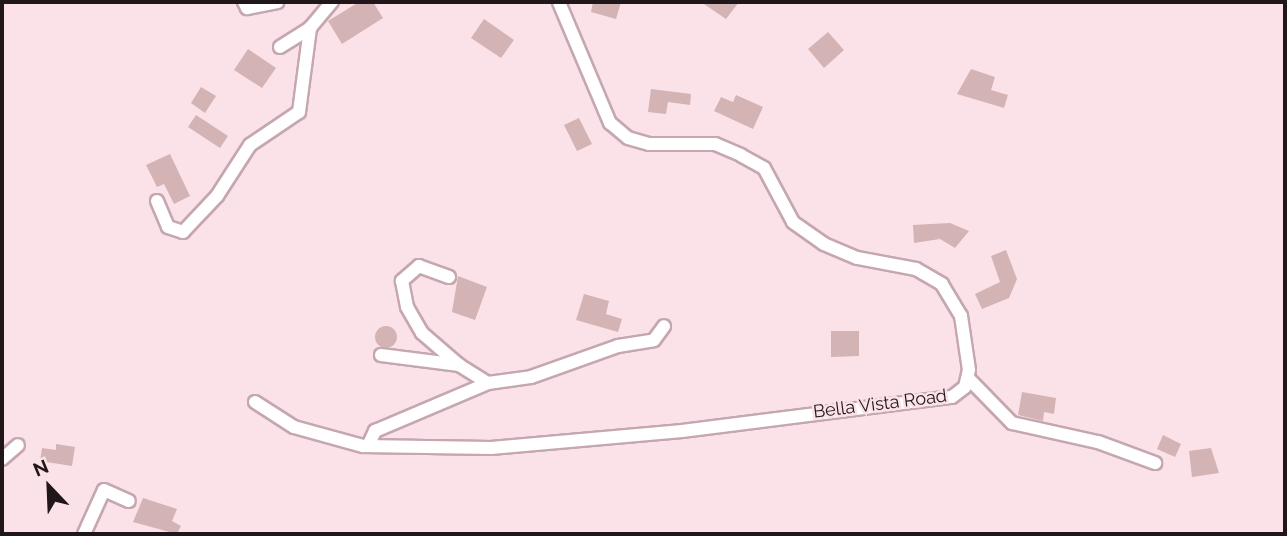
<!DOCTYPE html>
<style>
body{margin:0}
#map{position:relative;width:1287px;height:536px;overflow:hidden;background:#fbe2e9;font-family:Raleway,sans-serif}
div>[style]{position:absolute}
.building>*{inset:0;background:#d3b3b3}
.round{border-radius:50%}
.roads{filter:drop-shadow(2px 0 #c5a7b0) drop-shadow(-2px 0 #c5a7b0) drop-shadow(0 2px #c5a7b0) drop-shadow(0 -2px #c5a7b0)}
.minor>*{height:12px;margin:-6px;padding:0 6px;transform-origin:6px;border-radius:6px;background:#fff}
span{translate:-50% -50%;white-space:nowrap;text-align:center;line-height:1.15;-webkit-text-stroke:5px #fbe2e9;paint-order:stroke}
.street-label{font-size:18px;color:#211619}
.frame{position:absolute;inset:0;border:4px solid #211619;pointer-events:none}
.north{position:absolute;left:14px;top:452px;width:70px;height:70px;-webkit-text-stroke:5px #fbe2e9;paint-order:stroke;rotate:337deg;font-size:19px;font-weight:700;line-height:28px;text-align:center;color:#211619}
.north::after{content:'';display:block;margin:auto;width:24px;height:32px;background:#211619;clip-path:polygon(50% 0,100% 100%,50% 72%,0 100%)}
</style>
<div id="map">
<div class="building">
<i style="clip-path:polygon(359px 2px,373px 2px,383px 18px,342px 44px,328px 21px)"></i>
<i style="clip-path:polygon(593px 2px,621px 2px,616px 19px,591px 12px)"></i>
<i style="clip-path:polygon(701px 2px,739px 2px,726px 19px)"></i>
<i style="clip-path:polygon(484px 19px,514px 40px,501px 58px,471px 38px)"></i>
<i style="clip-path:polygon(828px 32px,844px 50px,824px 68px,808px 49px)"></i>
<i style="clip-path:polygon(248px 49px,276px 68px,262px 88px,234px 70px)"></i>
<i style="clip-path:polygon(971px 69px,995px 77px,991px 90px,1008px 95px,1004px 108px,957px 94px)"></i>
<i style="clip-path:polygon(201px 87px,216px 96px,205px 113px,191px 103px)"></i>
<i style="clip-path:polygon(651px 89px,691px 94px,690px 105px,668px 102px,666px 114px,648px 112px)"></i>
<i style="clip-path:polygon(736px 95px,763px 107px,753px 129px,714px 111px,721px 97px,733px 102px)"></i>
<i style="clip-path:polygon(196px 115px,228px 136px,220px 148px,188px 127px)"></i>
<i style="clip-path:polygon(579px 118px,592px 144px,577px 151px,564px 125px)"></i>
<i style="clip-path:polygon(170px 154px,190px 196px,174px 204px,164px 184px,157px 187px,146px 165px)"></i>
<i style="clip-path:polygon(950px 223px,969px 231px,955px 248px,940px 239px,914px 243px,913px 225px)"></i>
<i style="clip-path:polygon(1006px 250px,1017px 279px,1009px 298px,982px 309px,975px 294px,1000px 282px,991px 256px)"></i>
<i style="clip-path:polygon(458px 276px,487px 287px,475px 320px,452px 312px)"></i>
<i style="clip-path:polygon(584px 294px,609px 301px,606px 314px,622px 319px,618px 332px,576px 320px)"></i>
<i class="round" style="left:375px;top:326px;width:22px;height:22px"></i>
<i style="clip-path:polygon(831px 331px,859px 331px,859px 356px,831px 357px)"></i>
<i style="clip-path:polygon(1022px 392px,1056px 398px,1054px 414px,1044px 412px,1043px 421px,1018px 415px)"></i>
<i style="clip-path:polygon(1163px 435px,1181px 444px,1175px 457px,1157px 449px)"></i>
<i style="clip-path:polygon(56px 444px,75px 447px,72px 466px,40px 461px,42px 448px,56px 450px)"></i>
<i style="clip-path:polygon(1211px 448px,1219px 473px,1192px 477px,1189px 451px)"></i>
<i style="clip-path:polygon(143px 498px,177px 509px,172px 521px,181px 526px,177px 534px,133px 522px)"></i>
</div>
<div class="roads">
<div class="minor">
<i style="left:244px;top:2px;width:7px;rotate:63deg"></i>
<i style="left:247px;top:8px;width:31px;rotate:-11deg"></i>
<i style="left:280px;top:47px;width:36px;rotate:-32deg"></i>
<i style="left:310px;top:28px;width:34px;rotate:-50deg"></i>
<i style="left:157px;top:201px;width:28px;rotate:67deg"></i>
<i style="left:168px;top:227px;width:16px;rotate:18deg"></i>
<i style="left:183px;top:232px;width:50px;rotate:-46.6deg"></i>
<i style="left:217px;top:196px;width:61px;rotate:-57.1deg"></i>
<i style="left:250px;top:145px;width:59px;rotate:-34deg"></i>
<i style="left:299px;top:112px;width:85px;rotate:-82.5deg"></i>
<i style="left:449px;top:277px;width:32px;rotate:-160deg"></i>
<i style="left:419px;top:266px;width:23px;rotate:139deg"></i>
<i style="left:402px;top:281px;width:26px;rotate:79deg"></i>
<i style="left:407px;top:307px;width:30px;rotate:60deg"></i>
<i style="left:422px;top:333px;width:49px;rotate:40.9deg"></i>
<i style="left:381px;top:355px;width:79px;rotate:7.3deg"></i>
<i style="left:459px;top:365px;width:34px;rotate:32deg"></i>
<i style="left:969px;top:379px;width:62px;rotate:45.7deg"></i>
<i style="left:1012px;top:423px;width:88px;rotate:12.5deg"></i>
<i style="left:1098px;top:442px;width:61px;rotate:20.2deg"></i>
<i style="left:255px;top:402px;width:46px;rotate:32.7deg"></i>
<i style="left:294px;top:427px;width:72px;rotate:15.4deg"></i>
<i style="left:363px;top:446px;width:128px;rotate:0.9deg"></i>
<i style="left:491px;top:448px;width:192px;rotate:-5.1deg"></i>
<i style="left:682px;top:431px;width:272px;rotate:-7.2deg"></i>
<i style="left:952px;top:397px;width:16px;rotate:-38deg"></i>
<i style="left:965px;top:387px;width:17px;rotate:-77deg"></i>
<i style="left:969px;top:370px;width:55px;rotate:-98.4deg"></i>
<i style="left:961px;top:316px;width:37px;rotate:-121deg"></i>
<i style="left:942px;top:284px;width:30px;rotate:-150deg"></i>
<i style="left:916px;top:269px;width:60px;rotate:-169.4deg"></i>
<i style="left:857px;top:258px;width:36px;rotate:-157deg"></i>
<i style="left:824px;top:244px;width:38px;rotate:-145deg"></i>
<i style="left:793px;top:222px;width:61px;rotate:-118.2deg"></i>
<i style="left:764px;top:168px;width:26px;rotate:-151deg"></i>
<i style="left:741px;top:155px;width:28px;rotate:-157deg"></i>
<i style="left:715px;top:144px;width:66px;rotate:180deg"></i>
<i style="left:649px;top:144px;width:22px;rotate:-164deg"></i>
<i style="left:628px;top:138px;width:23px;rotate:-140deg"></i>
<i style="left:610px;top:123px;width:131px;rotate:-112.9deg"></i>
<i style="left:368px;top:446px;width:17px;rotate:-65deg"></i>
<i style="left:375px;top:431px;width:123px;rotate:-23deg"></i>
<i style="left:488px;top:383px;width:43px;rotate:-7.9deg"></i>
<i style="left:531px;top:377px;width:92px;rotate:-19.6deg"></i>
<i style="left:618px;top:346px;width:36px;rotate:-9deg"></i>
<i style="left:654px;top:340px;width:17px;rotate:-54deg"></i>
<i style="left:2px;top:459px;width:21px;rotate:-41deg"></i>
<i style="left:84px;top:534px;width:48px;rotate:-65.6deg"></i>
<i style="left:104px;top:490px;width:27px;rotate:24deg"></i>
</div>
</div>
<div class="street-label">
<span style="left:880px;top:404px;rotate:-7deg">Bella Vista Road</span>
</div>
<div class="frame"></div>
<div class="north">N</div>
</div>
